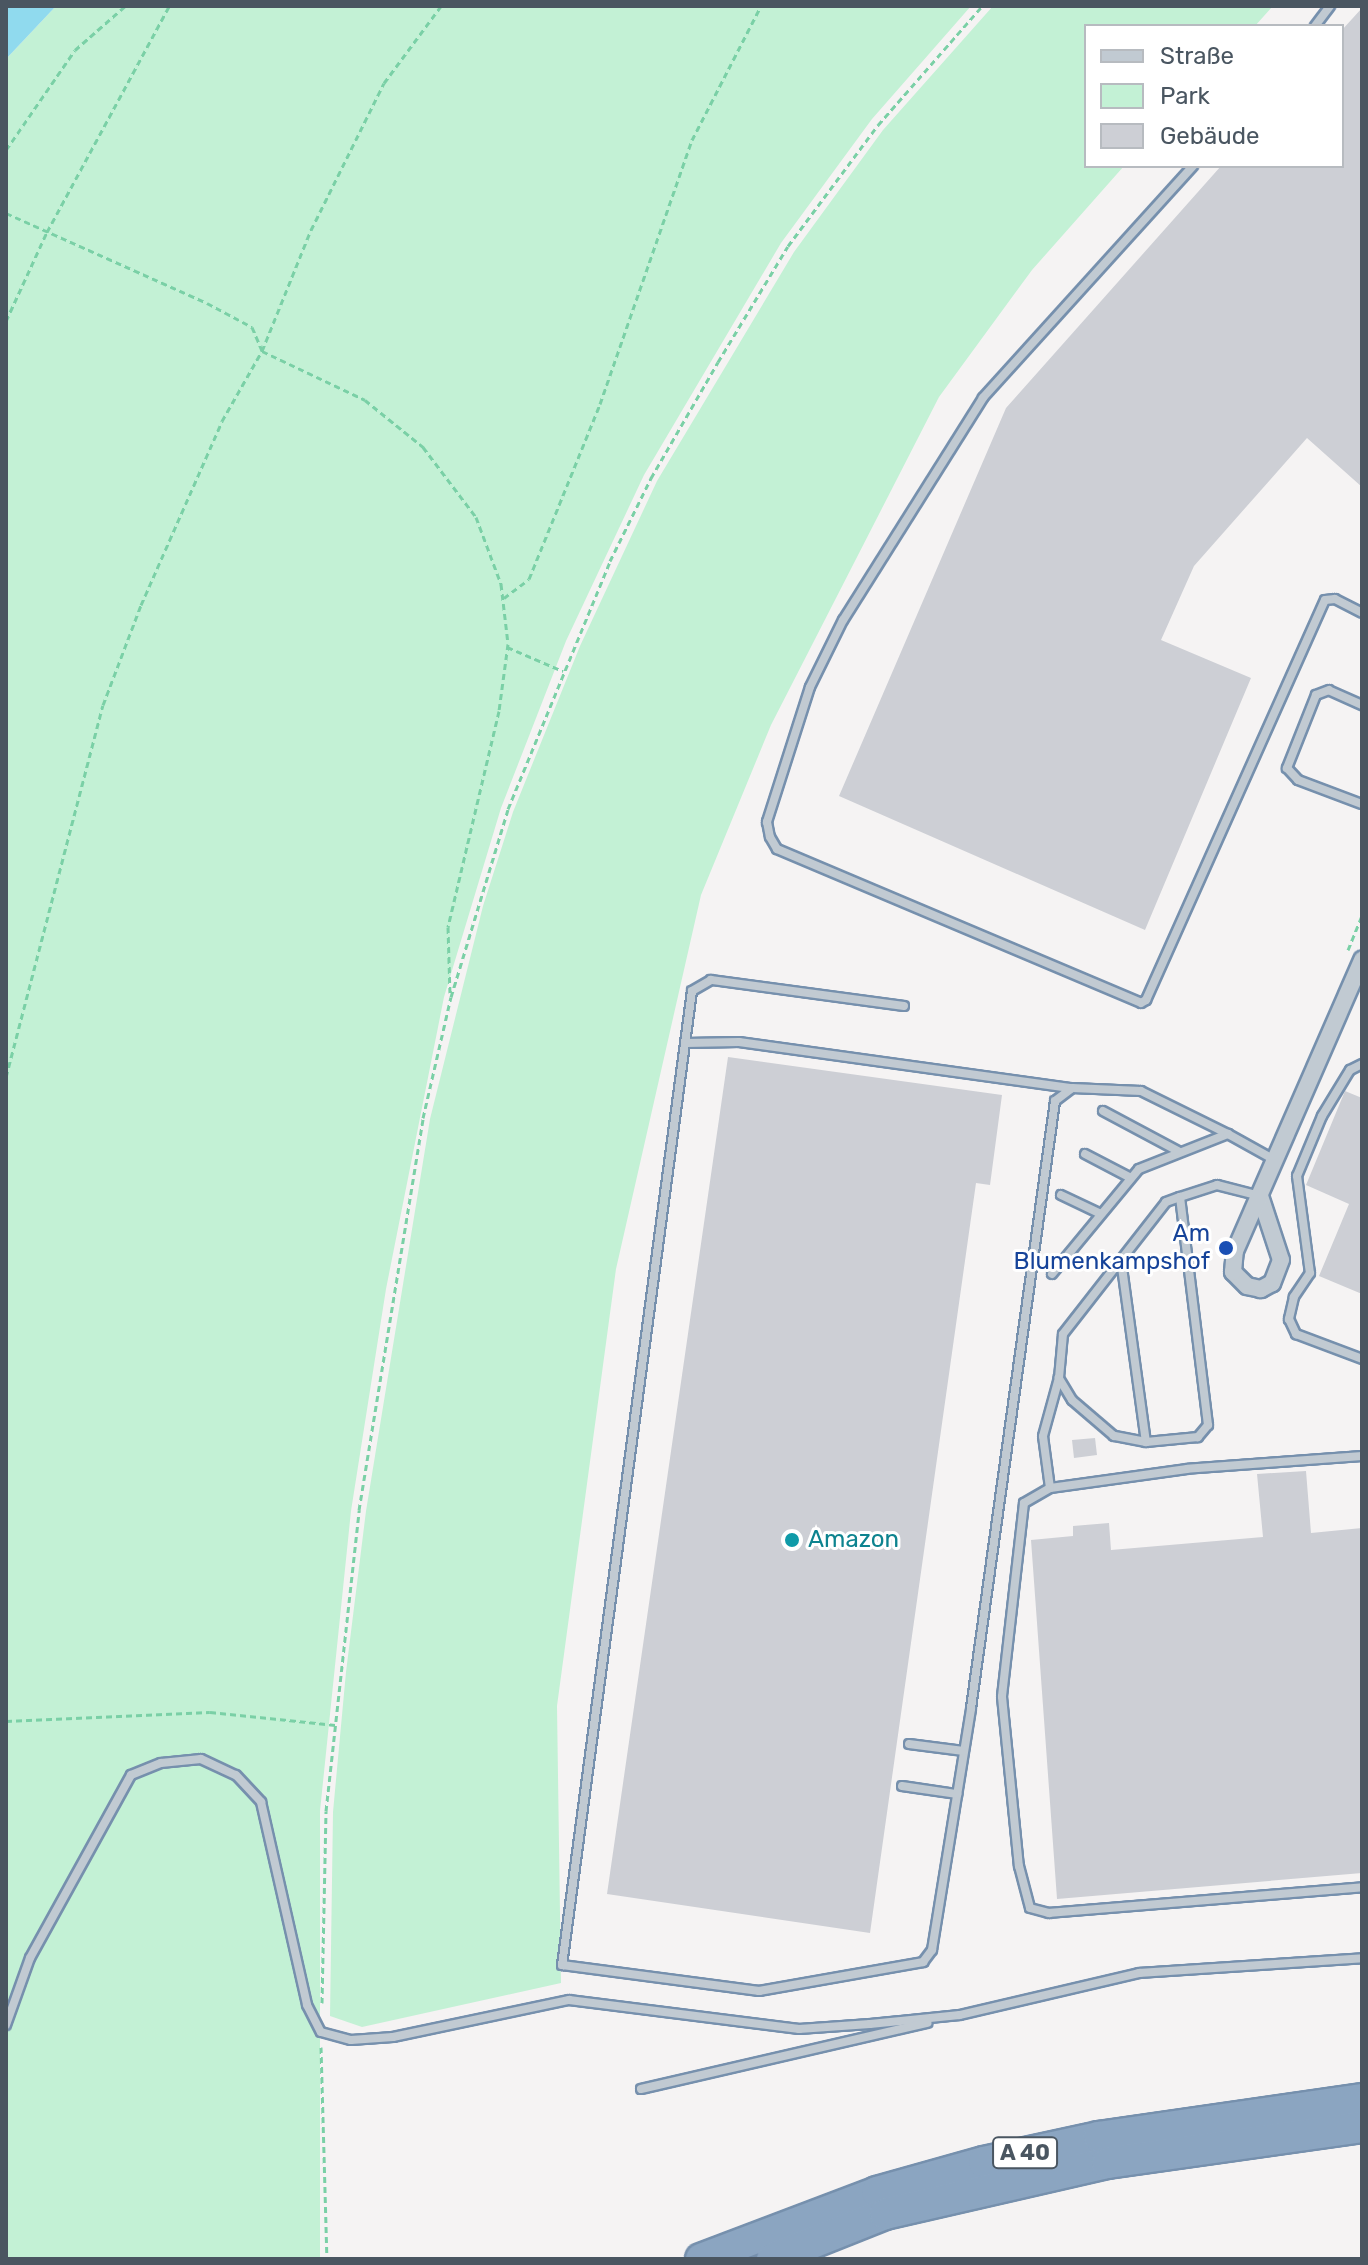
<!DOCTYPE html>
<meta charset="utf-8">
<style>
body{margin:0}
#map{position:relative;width:1368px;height:2265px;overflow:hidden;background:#f5f3f3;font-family:Rubik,sans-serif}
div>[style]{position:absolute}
.green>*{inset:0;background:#c3f1d5}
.water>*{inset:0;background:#90daee}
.building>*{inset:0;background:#cdcfd5}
.path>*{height:3px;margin-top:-1.5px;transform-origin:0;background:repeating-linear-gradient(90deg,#7ad0a6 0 6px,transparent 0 10px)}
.roads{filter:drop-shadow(2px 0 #7690ad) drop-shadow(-2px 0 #7690ad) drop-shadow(0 2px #7690ad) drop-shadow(0 -2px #7690ad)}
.lane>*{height:8px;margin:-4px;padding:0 4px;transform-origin:4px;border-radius:4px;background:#c1cad2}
.street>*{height:16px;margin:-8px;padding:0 8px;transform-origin:8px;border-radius:8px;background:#c1cad2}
.highway>*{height:30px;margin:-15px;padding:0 15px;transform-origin:15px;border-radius:15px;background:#8ba5c1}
.dots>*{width:22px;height:22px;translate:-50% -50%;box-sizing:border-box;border:4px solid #fff;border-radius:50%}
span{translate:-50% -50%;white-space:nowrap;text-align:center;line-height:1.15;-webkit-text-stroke:6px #fff;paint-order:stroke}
.shield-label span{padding:2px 6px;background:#fff;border:2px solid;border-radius:6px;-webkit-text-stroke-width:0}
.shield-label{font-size:22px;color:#4a5661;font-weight:700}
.transit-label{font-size:24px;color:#164399}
.right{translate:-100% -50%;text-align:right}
.culture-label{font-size:24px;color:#0d838f}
.left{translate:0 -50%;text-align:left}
.frame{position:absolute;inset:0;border:8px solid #4a5661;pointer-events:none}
.legend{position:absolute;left:1084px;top:24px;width:260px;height:144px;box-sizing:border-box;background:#fff;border:2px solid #b7bbc0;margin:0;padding:10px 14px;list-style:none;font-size:24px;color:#4a5661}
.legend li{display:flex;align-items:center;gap:16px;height:40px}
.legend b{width:40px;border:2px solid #b7bbc0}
</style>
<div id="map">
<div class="green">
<i style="clip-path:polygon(56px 6px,971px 6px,872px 119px,781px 243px,644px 475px,566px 641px,501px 808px,444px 997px,386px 1289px,351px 1511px,320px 1811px,320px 2259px,6px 2259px,6px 59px)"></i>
<i style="clip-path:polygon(993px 6px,1273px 6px,1255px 26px,1086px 26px,1086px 166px,1124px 166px,1032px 270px,939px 397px,771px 725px,701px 895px,616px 1269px,557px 1706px,561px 1983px,362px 2027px,330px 2016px,333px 1812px,346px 1672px,366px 1511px,430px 1119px,483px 906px,513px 812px,580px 646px,657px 481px,794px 252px,883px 130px)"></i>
</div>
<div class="water">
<i style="clip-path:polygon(6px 6px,56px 6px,6px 59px)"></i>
</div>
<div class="building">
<i style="clip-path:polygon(1362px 8px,1362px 487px,1307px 438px,1194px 566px,1161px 640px,1251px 678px,1145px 930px,839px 796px,1006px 408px,1221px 166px,1342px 166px,1342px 30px)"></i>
<i style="clip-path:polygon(728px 1057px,1002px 1095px,990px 1185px,976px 1183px,870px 1933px,607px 1894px)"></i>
<i style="clip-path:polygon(1345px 1091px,1362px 1098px,1362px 1294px,1319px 1276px,1349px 1204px,1306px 1185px)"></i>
<i style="clip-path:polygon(1095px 1438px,1097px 1455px,1074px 1458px,1072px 1440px)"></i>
<i style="clip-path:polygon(1306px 1471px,1311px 1533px,1362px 1528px,1362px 1873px,1057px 1899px,1031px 1540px,1073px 1536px,1073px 1526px,1109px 1523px,1111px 1550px,1263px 1537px,1257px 1474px)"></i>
</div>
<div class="path">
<i style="left:6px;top:150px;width:121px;rotate:-55.4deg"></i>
<i style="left:75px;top:50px;width:67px;rotate:-41.3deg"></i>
<i style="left:6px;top:213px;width:220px;rotate:24.1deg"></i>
<i style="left:207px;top:303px;width:51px;rotate:28.1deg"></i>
<i style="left:252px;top:327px;width:26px;rotate:67deg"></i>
<i style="left:262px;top:351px;width:114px;rotate:25.4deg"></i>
<i style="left:365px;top:400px;width:75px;rotate:39deg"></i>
<i style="left:423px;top:447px;width:88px;rotate:52.9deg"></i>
<i style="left:476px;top:517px;width:72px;rotate:69.5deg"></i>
<i style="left:501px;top:584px;width:60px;rotate:83.3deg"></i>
<i style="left:508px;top:644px;width:68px;rotate:97.7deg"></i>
<i style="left:499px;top:711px;width:222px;rotate:103.3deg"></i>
<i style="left:448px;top:927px;width:66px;rotate:88.3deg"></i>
<i style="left:6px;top:321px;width:98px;rotate:-65.3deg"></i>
<i style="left:47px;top:232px;width:257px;rotate:-61.6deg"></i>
<i style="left:504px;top:598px;width:31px;rotate:-37deg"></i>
<i style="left:529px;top:579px;width:189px;rotate:-67.9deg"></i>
<i style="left:600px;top:404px;width:280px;rotate:-70.8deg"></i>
<i style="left:692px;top:140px;width:151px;rotate:-62.8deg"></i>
<i style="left:507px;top:647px;width:61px;rotate:23.2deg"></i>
<i style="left:1348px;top:950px;width:37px;rotate:-68deg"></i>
<i style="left:6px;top:1077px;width:384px;rotate:-75.4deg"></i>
<i style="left:103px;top:705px;width:107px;rotate:-69.2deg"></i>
<i style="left:141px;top:605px;width:201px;rotate:-66.2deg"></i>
<i style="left:222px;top:421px;width:81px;rotate:-60.3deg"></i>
<i style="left:262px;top:351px;width:131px;rotate:-68deg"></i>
<i style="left:311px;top:230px;width:164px;rotate:-63.6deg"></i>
<i style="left:384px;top:83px;width:96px;rotate:-53.5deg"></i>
<i style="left:6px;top:1721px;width:204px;rotate:-2.5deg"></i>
<i style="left:210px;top:1712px;width:126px;rotate:5.9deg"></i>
<i style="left:322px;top:2003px;width:192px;rotate:-88.8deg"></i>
<i style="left:326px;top:1811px;width:303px;rotate:-83.7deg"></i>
<i style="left:359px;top:1510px;width:397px;rotate:-80.7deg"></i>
<i style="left:423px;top:1118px;width:124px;rotate:-77deg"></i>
<i style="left:451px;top:997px;width:196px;rotate:-73.1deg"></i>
<i style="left:508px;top:809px;width:268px;rotate:-67.6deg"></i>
<i style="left:610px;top:561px;width:93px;rotate:-63.7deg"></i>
<i style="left:651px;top:478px;width:134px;rotate:-60deg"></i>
<i style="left:718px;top:362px;width:135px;rotate:-58.9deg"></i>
<i style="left:788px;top:246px;width:151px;rotate:-53.4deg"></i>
<i style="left:878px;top:125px;width:158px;rotate:-48.8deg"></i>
<i style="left:321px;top:2047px;width:212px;rotate:88.4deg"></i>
</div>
<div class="roads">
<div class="lane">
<i style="left:1315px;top:26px;width:25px;rotate:-53deg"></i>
<i style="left:1193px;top:166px;width:313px;rotate:132.2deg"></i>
<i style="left:983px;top:398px;width:262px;rotate:122.2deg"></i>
<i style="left:843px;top:620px;width:75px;rotate:116.2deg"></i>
<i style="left:810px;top:687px;width:142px;rotate:107.7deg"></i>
<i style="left:767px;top:822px;width:15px;rotate:79deg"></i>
<i style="left:770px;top:837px;width:14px;rotate:60deg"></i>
<i style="left:777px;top:849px;width:395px;rotate:22.9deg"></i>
<i style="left:1141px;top:1003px;width:6px;rotate:-31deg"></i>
<i style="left:1146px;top:1000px;width:438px;rotate:-65.9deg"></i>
<i style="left:1325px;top:600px;width:10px;rotate:-6deg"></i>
<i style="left:1335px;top:599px;width:30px;rotate:27deg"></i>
<i style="left:1362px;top:705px;width:36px;rotate:-156deg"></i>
<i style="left:1329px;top:690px;width:14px;rotate:159deg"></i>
<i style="left:1316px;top:695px;width:79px;rotate:111.7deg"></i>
<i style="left:1287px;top:768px;width:16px;rotate:47deg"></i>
<i style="left:1298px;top:780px;width:68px;rotate:20.6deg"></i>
<i style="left:904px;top:1006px;width:195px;rotate:-172.3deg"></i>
<i style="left:711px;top:980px;width:22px;rotate:150deg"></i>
<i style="left:692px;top:991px;width:983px;rotate:97.6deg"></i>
<i style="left:562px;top:1965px;width:199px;rotate:7.5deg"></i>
<i style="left:759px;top:1991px;width:167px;rotate:-10deg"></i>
<i style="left:923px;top:1962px;width:15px;rotate:-53deg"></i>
<i style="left:932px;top:1950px;width:245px;rotate:-80.8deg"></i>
<i style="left:971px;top:1708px;width:613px;rotate:-82.12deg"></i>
<i style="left:1055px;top:1101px;width:21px;rotate:-37deg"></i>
<i style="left:1072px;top:1088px;width:69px;rotate:2.5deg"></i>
<i style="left:1141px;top:1091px;width:97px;rotate:26.3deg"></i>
<i style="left:686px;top:1043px;width:53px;rotate:-1.1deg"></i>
<i style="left:739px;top:1042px;width:336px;rotate:7.9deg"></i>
<i style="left:1362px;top:1064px;width:13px;rotate:153deg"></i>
<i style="left:1350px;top:1070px;width:54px;rotate:121.3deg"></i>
<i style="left:1322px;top:1116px;width:65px;rotate:112.6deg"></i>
<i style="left:1297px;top:1176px;width:98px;rotate:82.4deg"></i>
<i style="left:1310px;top:1273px;width:29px;rotate:124deg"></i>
<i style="left:1294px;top:1297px;width:23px;rotate:103deg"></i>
<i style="left:1289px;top:1319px;width:17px;rotate:65deg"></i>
<i style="left:1296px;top:1334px;width:71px;rotate:20.7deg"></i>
<i style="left:1103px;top:1111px;width:85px;rotate:28.1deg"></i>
<i style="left:1085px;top:1154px;width:50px;rotate:27.6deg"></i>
<i style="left:1061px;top:1195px;width:44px;rotate:25.4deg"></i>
<i style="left:1180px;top:1197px;width:230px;rotate:83deg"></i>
<i style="left:1208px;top:1425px;width:16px;rotate:130deg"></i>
<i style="left:1198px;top:1437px;width:52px;rotate:174.5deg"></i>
<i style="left:1146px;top:1442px;width:33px;rotate:-169deg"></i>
<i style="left:1114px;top:1436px;width:55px;rotate:-139.4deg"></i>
<i style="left:1072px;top:1400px;width:26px;rotate:-121deg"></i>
<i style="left:1059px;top:1378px;width:44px;rotate:-84.8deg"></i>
<i style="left:1063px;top:1334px;width:167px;rotate:-52deg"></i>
<i style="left:1166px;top:1202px;width:15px;rotate:-20deg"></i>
<i style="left:1180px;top:1197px;width:39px;rotate:-18deg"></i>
<i style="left:1217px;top:1185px;width:44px;rotate:14.3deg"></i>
<i style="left:1121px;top:1260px;width:184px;rotate:82.2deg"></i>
<i style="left:1052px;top:1274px;width:136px;rotate:-50.4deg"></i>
<i style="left:1139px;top:1169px;width:96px;rotate:-21.5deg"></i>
<i style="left:1228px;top:1134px;width:54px;rotate:29deg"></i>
<i style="left:1362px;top:1456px;width:175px;rotate:175.8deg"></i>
<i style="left:1187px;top:1469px;width:138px;rotate:172.1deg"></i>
<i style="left:1050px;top:1488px;width:30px;rotate:150deg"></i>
<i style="left:1024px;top:1503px;width:195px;rotate:96.5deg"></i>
<i style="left:1002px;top:1697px;width:170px;rotate:84.3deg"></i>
<i style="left:1019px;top:1866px;width:43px;rotate:75.3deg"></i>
<i style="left:1030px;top:1908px;width:20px;rotate:15deg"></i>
<i style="left:1049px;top:1913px;width:314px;rotate:-4.7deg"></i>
<i style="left:1050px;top:1488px;width:52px;rotate:-97.7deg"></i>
<i style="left:1043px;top:1436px;width:60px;rotate:-74.6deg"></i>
<i style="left:909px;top:1744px;width:55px;rotate:7.3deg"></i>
<i style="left:902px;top:1786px;width:56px;rotate:8.3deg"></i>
<i style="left:6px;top:2025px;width:71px;rotate:-70.3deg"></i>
<i style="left:30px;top:1958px;width:209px;rotate:-61.1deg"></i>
<i style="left:131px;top:1775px;width:32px;rotate:-22deg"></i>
<i style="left:161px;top:1763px;width:40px;rotate:-5.7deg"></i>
<i style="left:201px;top:1759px;width:38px;rotate:25deg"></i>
<i style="left:236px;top:1775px;width:37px;rotate:47deg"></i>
<i style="left:261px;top:1802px;width:208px;rotate:77.2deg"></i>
<i style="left:307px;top:2005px;width:30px;rotate:63deg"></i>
<i style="left:321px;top:2032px;width:31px;rotate:15deg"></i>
<i style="left:351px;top:2040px;width:42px;rotate:-4.1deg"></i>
<i style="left:393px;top:2037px;width:180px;rotate:-11.9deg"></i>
<i style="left:569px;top:2000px;width:232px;rotate:7.2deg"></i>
<i style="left:799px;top:2029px;width:71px;rotate:-4deg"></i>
<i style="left:870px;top:2024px;width:90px;rotate:-5.7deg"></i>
<i style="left:960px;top:2015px;width:184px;rotate:-13.2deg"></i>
<i style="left:1139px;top:1973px;width:224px;rotate:-3.8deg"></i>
<i style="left:641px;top:2089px;width:294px;rotate:-13deg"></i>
</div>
<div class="street">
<i style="left:1260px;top:1196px;width:67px;rotate:71.8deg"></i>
<i style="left:1281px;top:1260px;width:25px;rotate:111deg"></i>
<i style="left:1272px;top:1283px;width:13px;rotate:151deg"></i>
<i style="left:1261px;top:1289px;width:14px;rotate:-168deg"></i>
<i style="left:1247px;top:1286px;width:20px;rotate:-135deg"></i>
<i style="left:1233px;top:1272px;width:21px;rotate:-85deg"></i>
<i style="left:1235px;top:1251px;width:318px;rotate:-66.4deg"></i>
</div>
<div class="highway">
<i style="left:701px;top:2259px;width:188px;rotate:-20.8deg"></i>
<i style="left:877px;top:2192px;width:111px;rotate:-15.7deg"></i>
<i style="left:984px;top:2162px;width:118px;rotate:-12.3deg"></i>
<i style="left:1099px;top:2137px;width:266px;rotate:-8.2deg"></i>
<i style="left:772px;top:2259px;width:122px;rotate:-21.7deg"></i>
<i style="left:885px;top:2214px;width:228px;rotate:-12.9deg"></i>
<i style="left:1107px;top:2163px;width:258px;rotate:-8deg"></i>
</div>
</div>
<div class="dots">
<i style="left:1226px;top:1248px;background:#1a4fb4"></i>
<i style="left:792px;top:1540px;background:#0f9aa8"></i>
</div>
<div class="shield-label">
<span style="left:1025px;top:2153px">A 40</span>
</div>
<div class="transit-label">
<span class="right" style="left:1210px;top:1248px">Am<br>Blumenkampshof</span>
</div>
<div class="culture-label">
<span class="left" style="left:808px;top:1540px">Amazon</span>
</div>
<div class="frame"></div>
<ul class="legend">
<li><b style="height:10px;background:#c1cad2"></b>Straße</li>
<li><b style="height:22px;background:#c3f1d5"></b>Park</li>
<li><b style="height:22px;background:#cdcfd5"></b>Gebäude</li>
</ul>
</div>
